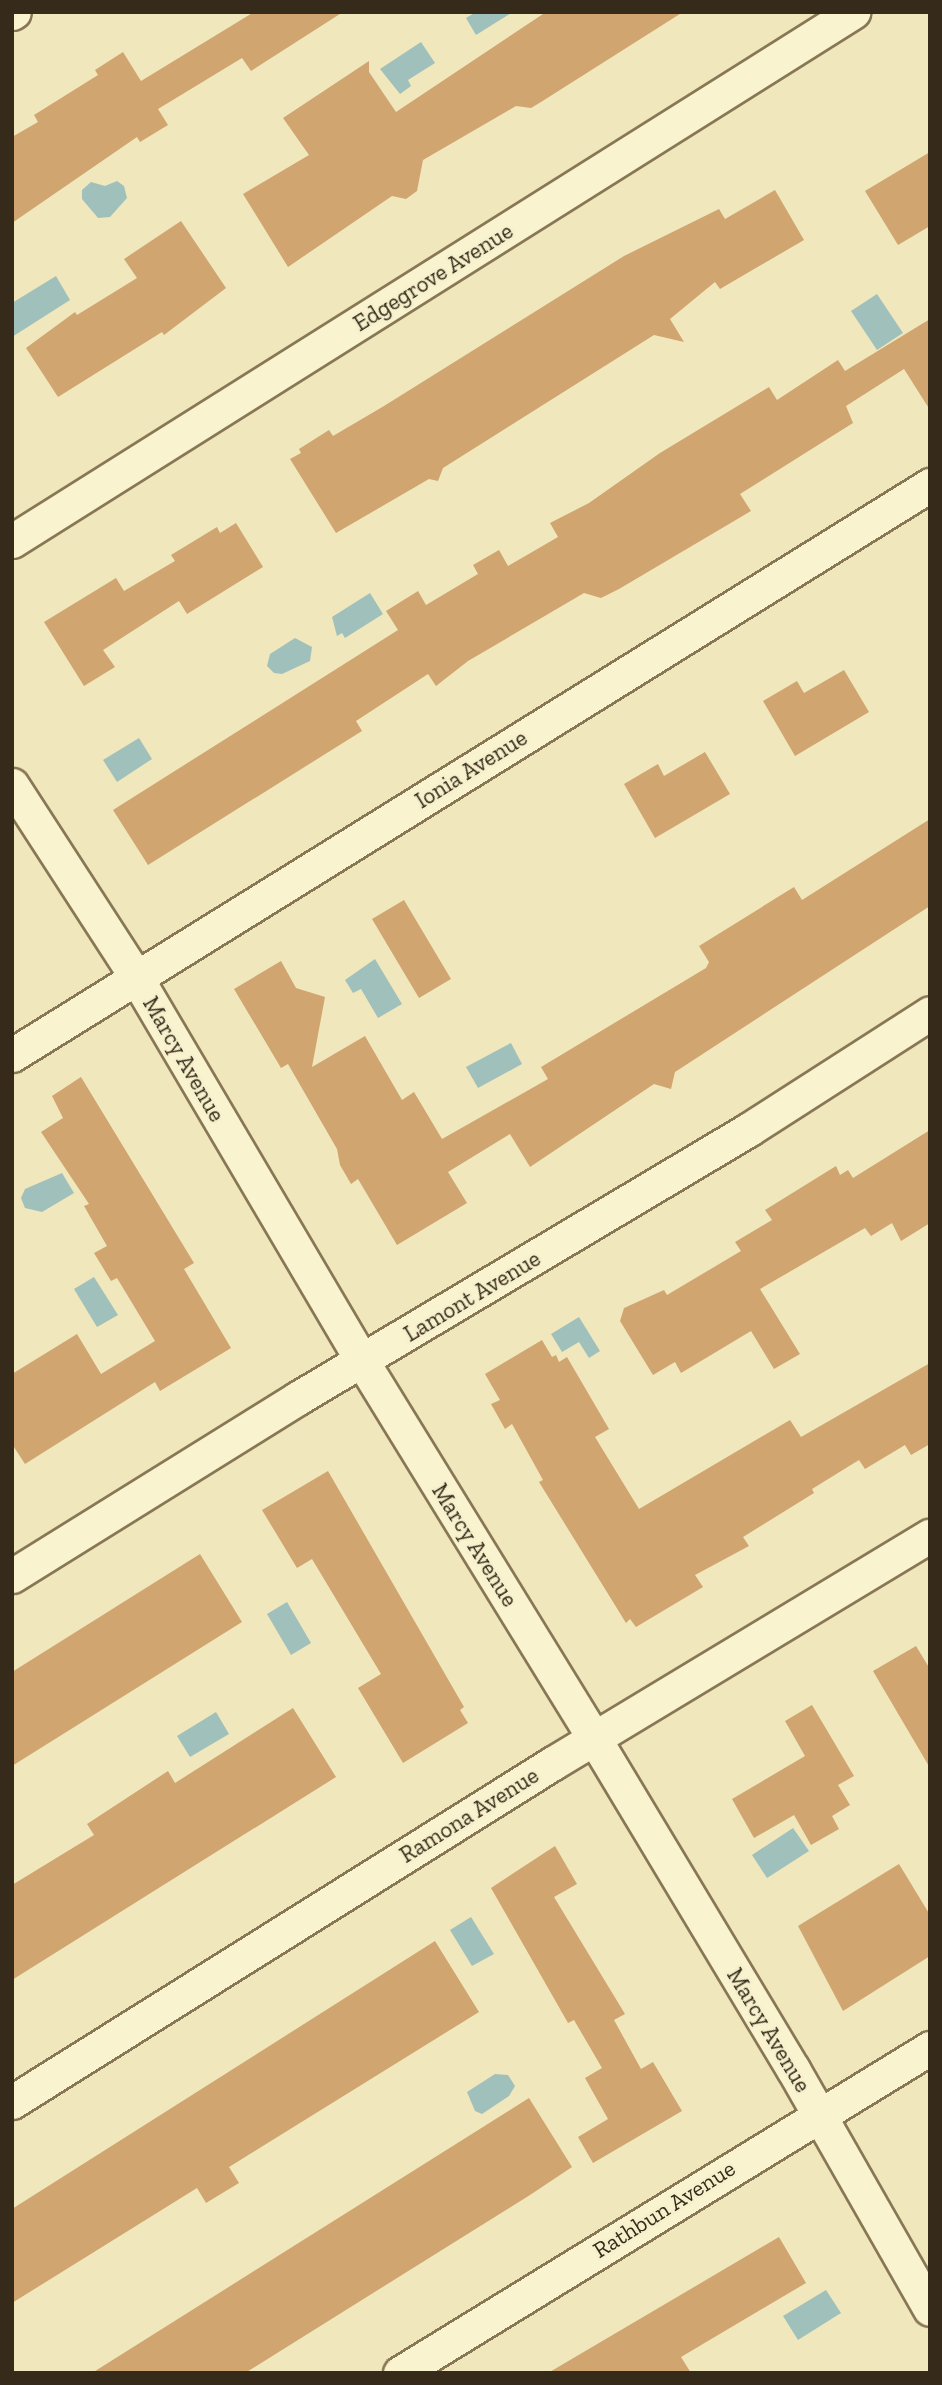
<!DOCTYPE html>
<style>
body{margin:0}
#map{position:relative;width:942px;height:2385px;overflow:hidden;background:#f0e7bc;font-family:"Zilla Slab",serif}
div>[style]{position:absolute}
.water>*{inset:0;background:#a0c0bb}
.building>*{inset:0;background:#d0a570}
.roads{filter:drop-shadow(2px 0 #875) drop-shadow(-2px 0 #875) drop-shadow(0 2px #875) drop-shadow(0 -2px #875)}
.minor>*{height:33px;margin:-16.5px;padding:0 16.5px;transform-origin:16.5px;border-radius:16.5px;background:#faf3cf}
span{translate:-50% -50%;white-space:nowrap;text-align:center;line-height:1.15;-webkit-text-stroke:5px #f7f0cc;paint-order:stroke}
.street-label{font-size:23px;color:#362b1a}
.frame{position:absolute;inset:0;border:14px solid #362b1a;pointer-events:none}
</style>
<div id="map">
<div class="water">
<i style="clip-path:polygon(476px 12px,513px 12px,476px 35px,466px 18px)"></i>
<i style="clip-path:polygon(421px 42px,435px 63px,408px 80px,411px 86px,400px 94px,380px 69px)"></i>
<i style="clip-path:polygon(117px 181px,124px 186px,127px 198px,110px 217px,98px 218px,82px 199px,82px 190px,91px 182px,105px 186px)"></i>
<i style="clip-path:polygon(56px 276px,70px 300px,12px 337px,12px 303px)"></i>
<i style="clip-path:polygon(877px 294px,903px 333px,877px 350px,851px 311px)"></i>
<i style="clip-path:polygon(370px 593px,383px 614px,345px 638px,342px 633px,337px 636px,332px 617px)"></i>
<i style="clip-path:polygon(295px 638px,312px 647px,310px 661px,282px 674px,274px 673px,267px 666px,270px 654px)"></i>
<i style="clip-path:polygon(139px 738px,152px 759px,117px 782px,103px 760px)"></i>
<i style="clip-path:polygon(375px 959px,402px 1004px,378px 1018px,361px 989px,353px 993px,345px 980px)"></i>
<i style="clip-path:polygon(511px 1043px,522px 1064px,478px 1088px,466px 1067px)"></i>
<i style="clip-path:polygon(62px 1173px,74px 1193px,42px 1212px,25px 1208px,21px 1198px,25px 1189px)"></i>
<i style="clip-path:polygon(94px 1277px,118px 1315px,97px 1327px,74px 1289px)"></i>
<i style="clip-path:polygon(579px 1317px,600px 1351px,589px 1358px,579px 1342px,562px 1352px,551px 1334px)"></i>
<i style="clip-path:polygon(287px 1602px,311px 1643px,291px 1655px,267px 1614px)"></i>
<i style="clip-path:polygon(216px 1712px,229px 1734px,190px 1757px,177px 1736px)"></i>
<i style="clip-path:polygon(793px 1828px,809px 1851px,767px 1878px,752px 1855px)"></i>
<i style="clip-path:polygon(471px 1917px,494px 1954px,472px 1966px,450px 1930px)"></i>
<i style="clip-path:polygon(495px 2074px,508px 2075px,515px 2086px,509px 2096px,482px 2114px,475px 2111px,467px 2092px)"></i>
<i style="clip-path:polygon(826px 2290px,841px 2313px,798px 2340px,783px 2316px)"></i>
</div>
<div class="building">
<i style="clip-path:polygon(254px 12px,343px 12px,251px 71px,242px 58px,158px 109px,168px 125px,140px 142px,137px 137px,12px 223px,12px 137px,38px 122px,34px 115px,98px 75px,95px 70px,123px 52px,141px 81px)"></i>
<i style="clip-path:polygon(546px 12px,683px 12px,541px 102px,531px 108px,516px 106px,423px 160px,417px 191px,406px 199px,392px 196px,288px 267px,243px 194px,309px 155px,283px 118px,369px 61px,369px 72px,396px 112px)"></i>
<i style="clip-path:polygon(930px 152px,930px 226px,898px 245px,865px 191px)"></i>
<i style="clip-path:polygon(775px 190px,804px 240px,720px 289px,715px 282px,670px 319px,684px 342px,654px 335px,443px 468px,438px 481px,429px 479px,336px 533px,290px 459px,301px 453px,299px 449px,329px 430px,333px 436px,384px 406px,624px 256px,719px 209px,725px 219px)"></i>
<i style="clip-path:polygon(181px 221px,226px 288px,164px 335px,162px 332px,58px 397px,26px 348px,75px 312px,77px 315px,137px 278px,124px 259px)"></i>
<i style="clip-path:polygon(930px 319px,930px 410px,904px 369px,846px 406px,853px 423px,740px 494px,751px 511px,619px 589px,601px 598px,584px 593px,468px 661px,436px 686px,428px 674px,356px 721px,362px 731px,148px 865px,113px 810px,398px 630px,386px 611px,418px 591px,426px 605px,478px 574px,473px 565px,499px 550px,508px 566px,558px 537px,550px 523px,589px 503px,660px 453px,769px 387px,777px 400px,838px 360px,845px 371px)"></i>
<i style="clip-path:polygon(236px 523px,263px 567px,187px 614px,179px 601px,103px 650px,115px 667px,84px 686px,44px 622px,116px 578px,124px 591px,175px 561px,171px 555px,217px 527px,220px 533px)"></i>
<i style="clip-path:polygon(844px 670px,869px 712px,795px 756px,763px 701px,797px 681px,804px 693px)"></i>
<i style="clip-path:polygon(705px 752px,730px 794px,655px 838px,624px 784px,658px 764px,664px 776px)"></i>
<i style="clip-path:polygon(930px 819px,930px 906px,675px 1072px,671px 1089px,654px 1084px,530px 1167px,510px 1134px,448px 1172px,467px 1203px,397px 1245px,358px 1179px,351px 1184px,340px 1165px,337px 1149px,288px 1064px,281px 1068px,234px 989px,281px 961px,296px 988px,325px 997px,312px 1067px,365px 1036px,402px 1100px,414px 1092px,442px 1139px,548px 1079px,541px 1067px,706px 968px,709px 962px,699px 946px,794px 887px,802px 900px)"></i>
<i style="clip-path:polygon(404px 900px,451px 979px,419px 998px,372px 919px)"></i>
<i style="clip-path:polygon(81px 1077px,194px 1263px,184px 1269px,231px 1348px,160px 1391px,155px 1382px,25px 1464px,12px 1444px,12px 1374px,77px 1334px,101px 1374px,155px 1341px,117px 1278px,111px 1281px,94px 1253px,107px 1246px,84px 1206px,89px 1204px,41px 1132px,63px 1118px,52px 1096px)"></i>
<i style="clip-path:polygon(930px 1130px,930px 1223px,901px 1241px,892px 1223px,871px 1236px,865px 1228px,760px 1289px,800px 1354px,774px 1369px,751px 1331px,681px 1373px,675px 1362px,653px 1375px,620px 1321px,624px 1308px,664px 1290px,667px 1295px,741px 1251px,735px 1242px,772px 1220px,765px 1210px,836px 1166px,840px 1175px,848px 1170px,853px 1178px)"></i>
<i style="clip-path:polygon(542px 1340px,552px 1357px,556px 1355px,559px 1362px,567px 1357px,609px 1429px,595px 1437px,639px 1509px,790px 1420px,801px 1437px,930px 1363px,930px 1444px,911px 1455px,905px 1445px,865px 1469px,859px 1460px,812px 1489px,814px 1493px,743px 1537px,749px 1546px,695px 1575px,703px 1587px,636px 1627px,630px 1619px,626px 1623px,539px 1482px,543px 1480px,512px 1424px,505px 1429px,491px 1404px,500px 1400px,485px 1374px)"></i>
<i style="clip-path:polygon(328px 1471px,464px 1707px,460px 1710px,468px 1723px,403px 1763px,358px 1688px,381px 1674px,312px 1559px,297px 1568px,262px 1510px)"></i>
<i style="clip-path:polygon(200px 1554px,242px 1622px,12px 1766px,12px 1672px)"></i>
<i style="clip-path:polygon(916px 1646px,930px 1669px,930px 1768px,873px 1671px)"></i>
<i style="clip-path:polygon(812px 1705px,854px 1776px,838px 1785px,850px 1805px,832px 1816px,839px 1829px,811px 1845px,794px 1815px,754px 1838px,732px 1799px,805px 1756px,785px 1721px)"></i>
<i style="clip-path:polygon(293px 1708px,336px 1777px,12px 1980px,12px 1885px,94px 1835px,87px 1824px,168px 1771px,175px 1783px)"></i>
<i style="clip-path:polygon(555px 1846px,577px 1884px,554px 1897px,625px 2014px,614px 2020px,641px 2069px,653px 2062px,682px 2111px,593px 2163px,578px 2137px,608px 2119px,585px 2078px,602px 2068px,574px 2020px,568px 2023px,491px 1888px)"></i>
<i style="clip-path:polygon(899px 1864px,930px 1915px,930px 1956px,843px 2011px,798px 1926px)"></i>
<i style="clip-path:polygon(435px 1941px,479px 2012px,229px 2167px,239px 2183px,206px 2203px,197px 2188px,12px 2303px,12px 2209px)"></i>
<i style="clip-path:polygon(529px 2098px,572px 2167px,530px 2195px,245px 2373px,92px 2373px)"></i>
<i style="clip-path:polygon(779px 2237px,806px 2283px,681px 2357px,691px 2373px,548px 2373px)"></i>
</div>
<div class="roads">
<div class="minor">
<i style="left:12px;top:13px;width:2px;rotate:-27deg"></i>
<i style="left:12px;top:541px;width:994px;rotate:-32.17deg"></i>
<i style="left:12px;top:785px;width:229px;rotate:57.1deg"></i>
<i style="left:136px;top:977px;width:446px;rotate:59.5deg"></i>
<i style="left:362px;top:1361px;width:443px;rotate:58.4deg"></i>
<i style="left:594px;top:1738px;width:386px;rotate:59deg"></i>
<i style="left:793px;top:2069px;width:276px;rotate:60.3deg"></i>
<i style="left:12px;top:1055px;width:1081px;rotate:-31.84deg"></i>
<i style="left:12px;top:1576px;width:337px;rotate:-31.9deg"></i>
<i style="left:298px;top:1398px;width:524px;rotate:-30.78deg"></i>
<i style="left:748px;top:1130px;width:216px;rotate:-32.7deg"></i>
<i style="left:12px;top:2102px;width:638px;rotate:-32.07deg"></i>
<i style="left:553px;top:1763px;width:440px;rotate:-31.1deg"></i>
<i style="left:400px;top:2373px;width:622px;rotate:-31.52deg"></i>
</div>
</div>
<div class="street-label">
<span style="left:433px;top:277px;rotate:-32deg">Edgegrove Avenue</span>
<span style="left:471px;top:769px;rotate:-32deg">Ionia Avenue</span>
<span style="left:184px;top:1059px;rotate:60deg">Marcy Avenue</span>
<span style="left:472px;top:1296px;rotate:-31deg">Lamont Avenue</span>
<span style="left:475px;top:1545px;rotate:58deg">Marcy Avenue</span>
<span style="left:469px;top:1815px;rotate:-32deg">Ramona Avenue</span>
<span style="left:769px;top:2030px;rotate:59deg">Marcy Avenue</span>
<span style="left:664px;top:2209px;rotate:-32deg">Rathbun Avenue</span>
</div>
<div class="frame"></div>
</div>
